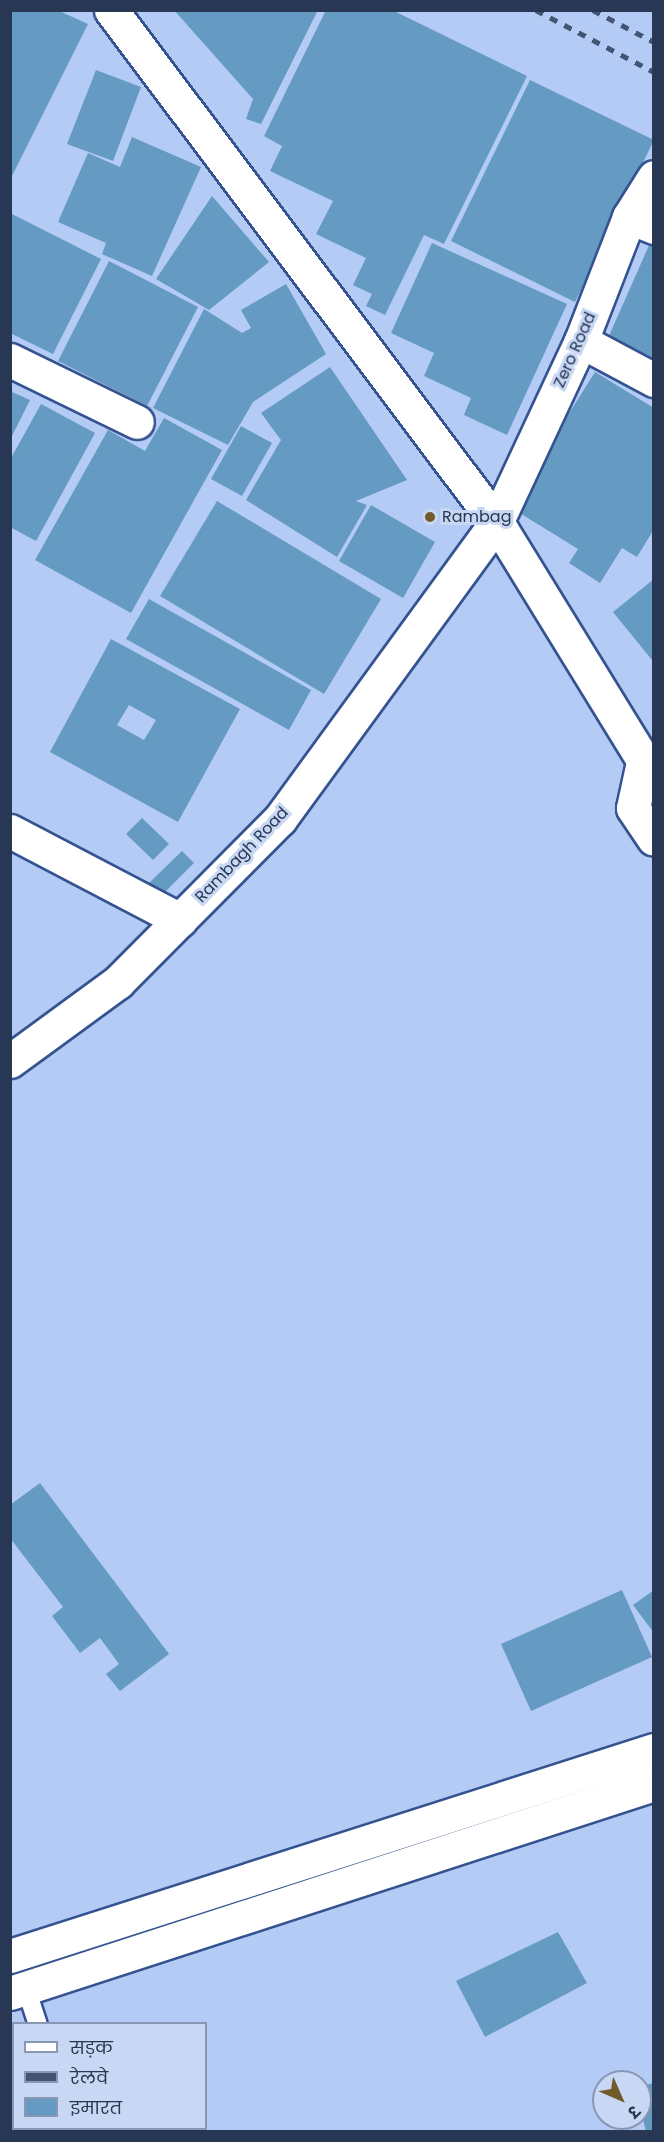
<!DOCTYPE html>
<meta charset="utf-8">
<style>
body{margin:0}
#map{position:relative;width:664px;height:2142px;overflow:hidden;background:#b4cbf5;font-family:Poppins,"Noto Sans Devanagari",sans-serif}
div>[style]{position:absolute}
.building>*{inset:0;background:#659ac2}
.roads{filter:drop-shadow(2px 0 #345390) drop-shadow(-2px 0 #345390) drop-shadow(0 2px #345390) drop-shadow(0 -2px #345390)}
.service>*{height:18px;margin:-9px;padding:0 9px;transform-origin:9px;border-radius:9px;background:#fff}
.minor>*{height:33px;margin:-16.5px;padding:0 16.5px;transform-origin:16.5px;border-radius:16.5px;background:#fff}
.tertiary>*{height:33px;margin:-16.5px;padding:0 16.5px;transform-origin:16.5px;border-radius:16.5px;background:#fff}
.primary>*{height:33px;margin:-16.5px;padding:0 16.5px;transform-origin:16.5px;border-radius:16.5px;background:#fff}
.rail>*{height:4.5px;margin-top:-2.25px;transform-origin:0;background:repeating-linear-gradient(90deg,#445473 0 8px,transparent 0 16px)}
.dots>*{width:16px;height:16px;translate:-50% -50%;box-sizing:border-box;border:3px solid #c8d8f4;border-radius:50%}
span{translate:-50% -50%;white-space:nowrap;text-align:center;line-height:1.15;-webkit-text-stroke:6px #c8d8f4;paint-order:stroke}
.street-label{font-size:16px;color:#283753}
.poi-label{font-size:16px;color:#283753}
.left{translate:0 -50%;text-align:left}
.frame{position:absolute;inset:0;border:12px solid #283753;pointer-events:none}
.legend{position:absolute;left:12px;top:2022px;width:195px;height:108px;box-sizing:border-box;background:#c8d8f4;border:2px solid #8898b4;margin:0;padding:8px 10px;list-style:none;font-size:18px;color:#283753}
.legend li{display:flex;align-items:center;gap:12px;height:30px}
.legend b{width:30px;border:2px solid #8898b4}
.north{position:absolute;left:592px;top:2070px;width:60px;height:60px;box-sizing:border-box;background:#c8d8f4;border:2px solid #8898b4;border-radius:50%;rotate:135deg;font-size:16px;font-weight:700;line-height:24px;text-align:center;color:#283753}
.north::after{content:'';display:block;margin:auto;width:21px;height:27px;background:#735a2b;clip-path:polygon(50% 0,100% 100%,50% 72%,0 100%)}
</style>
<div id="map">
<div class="building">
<i style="clip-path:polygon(10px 10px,57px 10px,88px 24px,10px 180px)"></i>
<i style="clip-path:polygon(174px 10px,318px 10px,261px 124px,246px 119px,253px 99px)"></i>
<i style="clip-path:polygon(326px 10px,392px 10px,527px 76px,444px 244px,424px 235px,385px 315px,366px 306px,372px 294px,353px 285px,366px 258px,316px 234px,333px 201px,270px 171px,282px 146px,264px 136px)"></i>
<i style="clip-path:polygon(96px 70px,141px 87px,113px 161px,67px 144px)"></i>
<i style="clip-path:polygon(530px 80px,654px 140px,575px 302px,451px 241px)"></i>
<i style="clip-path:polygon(132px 137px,201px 167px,152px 276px,102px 254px,106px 243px,58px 222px,88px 153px,120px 167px)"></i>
<i style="clip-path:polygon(212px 196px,269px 262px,209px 310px,156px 279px)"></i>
<i style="clip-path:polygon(10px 213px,101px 259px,53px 354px,10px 333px)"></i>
<i style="clip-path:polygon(654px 234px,654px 366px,605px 345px)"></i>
<i style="clip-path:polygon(432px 243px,567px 304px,507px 435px,464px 415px,471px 398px,424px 376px,434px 353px,391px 333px)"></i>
<i style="clip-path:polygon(109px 261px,198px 307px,147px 406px,58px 361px)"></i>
<i style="clip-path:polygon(286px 284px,326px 354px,253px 402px,228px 445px,153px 408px,204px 309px,242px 333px,251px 328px,241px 310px)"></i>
<i style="clip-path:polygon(330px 367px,407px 480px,356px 501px,367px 505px,337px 557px,246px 500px,281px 440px,261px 413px)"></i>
<i style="clip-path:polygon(595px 372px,654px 408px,654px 529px,637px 557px,622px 548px,600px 583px,569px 563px,578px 549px,510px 507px)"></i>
<i style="clip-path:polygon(10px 391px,30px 400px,10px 440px)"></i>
<i style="clip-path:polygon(41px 404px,95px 433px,36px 541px,10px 527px,10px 460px)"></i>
<i style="clip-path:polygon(164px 418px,222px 450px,131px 613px,35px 560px,108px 430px,145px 451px)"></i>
<i style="clip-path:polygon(241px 426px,272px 443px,242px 496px,211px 479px)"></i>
<i style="clip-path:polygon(217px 501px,381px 599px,324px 694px,160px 596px)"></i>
<i style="clip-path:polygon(371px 505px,435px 542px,403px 598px,339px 561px)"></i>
<i style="clip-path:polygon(654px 579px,654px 659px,652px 660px,613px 612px)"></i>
<i style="clip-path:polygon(149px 599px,311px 690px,289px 730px,126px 639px)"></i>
<i style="clip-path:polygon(evenodd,111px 639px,240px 709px,178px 822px,50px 752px,111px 639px,129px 705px,156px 720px,144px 740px,117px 725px,129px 705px)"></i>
<i style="clip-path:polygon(142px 818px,169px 844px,153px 860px,126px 834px)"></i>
<i style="clip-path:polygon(182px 851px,194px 863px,161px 896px,149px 883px)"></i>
<i style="clip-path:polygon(40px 1483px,169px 1654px,120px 1691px,106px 1674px,119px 1664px,100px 1638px,80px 1653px,52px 1616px,63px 1607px,10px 1538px,10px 1505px)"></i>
<i style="clip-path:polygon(622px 1590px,652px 1657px,531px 1711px,501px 1644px)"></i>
<i style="clip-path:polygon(654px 1590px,654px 1633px,633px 1605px)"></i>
<i style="clip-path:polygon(558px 1932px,587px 1983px,485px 2037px,456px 1981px)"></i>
<i style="clip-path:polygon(653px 2083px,654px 2132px,646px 2132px,643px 2119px,623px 2125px,621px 2118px,640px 2118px,640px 2087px)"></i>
</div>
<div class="roads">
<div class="service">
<i style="left:26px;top:1988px;width:38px;rotate:72deg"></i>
<i style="left:74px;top:2128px;width:4px;rotate:76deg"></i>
</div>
<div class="minor">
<i style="left:629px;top:217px;width:27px;rotate:22deg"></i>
<i style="left:581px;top:341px;width:83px;rotate:28.1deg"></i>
<i style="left:10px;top:360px;width:141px;rotate:26deg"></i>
<i style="left:654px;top:767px;width:12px;rotate:-156deg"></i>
<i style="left:643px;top:762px;width:47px;rotate:102.3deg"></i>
<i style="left:633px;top:808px;width:37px;rotate:56deg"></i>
<i style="left:10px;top:831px;width:192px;rotate:27.6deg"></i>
<i style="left:10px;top:1956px;width:676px;rotate:-17.74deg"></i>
<i style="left:10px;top:1993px;width:677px;rotate:-17.98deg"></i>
</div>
<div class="tertiary">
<i style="left:10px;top:1061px;width:134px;rotate:-36.2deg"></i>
<i style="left:118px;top:982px;width:230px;rotate:-45.2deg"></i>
<i style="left:280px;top:819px;width:366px;rotate:-53.9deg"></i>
<i style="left:496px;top:523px;width:201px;rotate:-65deg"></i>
<i style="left:581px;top:341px;width:133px;rotate:-68.8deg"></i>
<i style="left:629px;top:217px;width:47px;rotate:-58deg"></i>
</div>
<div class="primary">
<i style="left:111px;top:10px;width:649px;rotate:53.08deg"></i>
<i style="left:501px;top:529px;width:292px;rotate:58.4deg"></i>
</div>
</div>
<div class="rail">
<i style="left:536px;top:10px;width:133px;rotate:27.7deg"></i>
<i style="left:593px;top:10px;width:69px;rotate:27.7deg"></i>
</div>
<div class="dots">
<i style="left:430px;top:517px;background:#735a2b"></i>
</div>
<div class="street-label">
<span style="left:575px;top:350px;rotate:-66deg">Zero Road</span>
<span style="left:242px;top:855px;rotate:-46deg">Rambagh Road</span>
</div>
<div class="poi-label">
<span class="left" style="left:442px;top:517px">Rambag</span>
</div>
<div class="frame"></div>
<ul class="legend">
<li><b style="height:8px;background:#fff"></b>सड़क</li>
<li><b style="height:8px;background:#445473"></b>रेलवे</li>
<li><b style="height:16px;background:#659ac2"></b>इमारत</li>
</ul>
<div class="north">उ</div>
</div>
